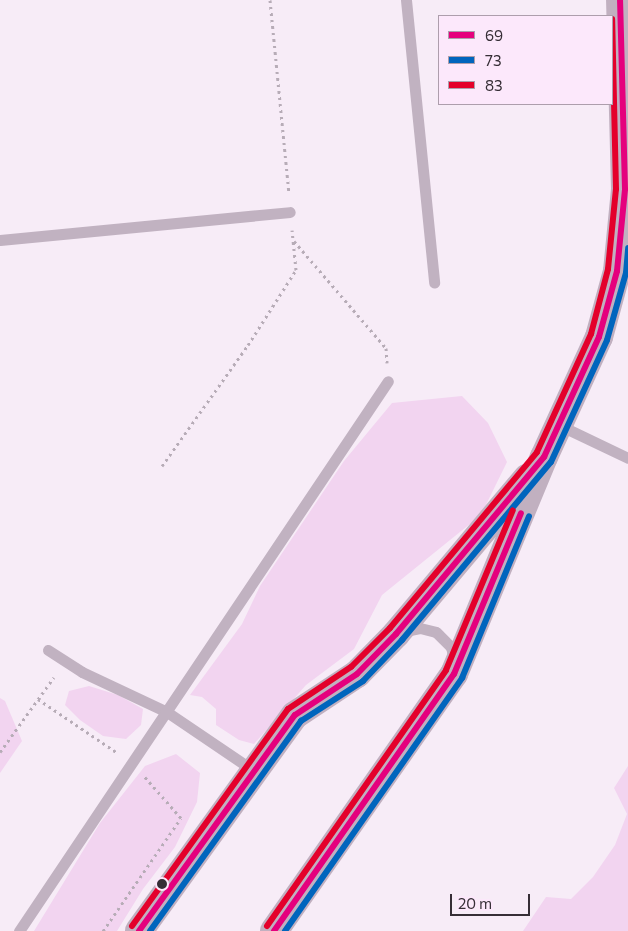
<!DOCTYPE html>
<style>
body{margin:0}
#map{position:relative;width:628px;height:931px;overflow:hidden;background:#f7ecf7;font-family:Commissioner,sans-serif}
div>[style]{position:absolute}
.green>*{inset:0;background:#f2d4f0}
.path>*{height:3px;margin-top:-1.5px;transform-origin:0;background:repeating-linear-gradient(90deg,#b7acb7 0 2.5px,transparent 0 6.5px)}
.lane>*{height:11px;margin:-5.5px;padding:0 5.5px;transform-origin:5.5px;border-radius:5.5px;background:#c1b2c1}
.secondary>*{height:28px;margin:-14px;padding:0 14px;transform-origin:14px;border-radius:14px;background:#c1b0c0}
.bus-1>*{height:6px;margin:-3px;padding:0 3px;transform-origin:3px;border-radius:3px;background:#e5007d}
.bus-2>*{height:6px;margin:-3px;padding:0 3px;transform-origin:3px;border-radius:3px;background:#0065bd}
.bus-3>*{height:6px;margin:-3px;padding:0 3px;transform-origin:3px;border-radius:3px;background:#e4002b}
.dots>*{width:14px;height:14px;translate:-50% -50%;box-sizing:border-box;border:2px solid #fce8fb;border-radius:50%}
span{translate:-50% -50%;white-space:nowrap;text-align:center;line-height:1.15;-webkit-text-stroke:5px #fce8fb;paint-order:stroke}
.legend{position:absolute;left:438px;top:15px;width:175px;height:90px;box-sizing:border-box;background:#fce8fb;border:1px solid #ad9eac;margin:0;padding:6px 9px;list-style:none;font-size:15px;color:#362e36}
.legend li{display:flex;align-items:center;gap:10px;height:25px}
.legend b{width:25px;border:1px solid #ad9eac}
.scale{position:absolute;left:450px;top:894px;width:80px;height:22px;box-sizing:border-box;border:2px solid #362e36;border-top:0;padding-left:6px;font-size:15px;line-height:18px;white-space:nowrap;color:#362e36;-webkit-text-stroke:4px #fce8fb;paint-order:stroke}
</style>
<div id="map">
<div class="green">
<i style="clip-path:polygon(462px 396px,488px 423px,507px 462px,481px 515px,382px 595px,354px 649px,306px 685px,254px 744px,239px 740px,216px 725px,216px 709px,202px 697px,190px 695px,242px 624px,260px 586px,344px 461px,392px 403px)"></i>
<i style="clip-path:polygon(89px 686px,118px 695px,143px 709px,141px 725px,126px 739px,103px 736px,80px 720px,65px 705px,69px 691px)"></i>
<i style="clip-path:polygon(0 698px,5px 701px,22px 741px,0 773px)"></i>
<i style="clip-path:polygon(176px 754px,200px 773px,197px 802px,175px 847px,143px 889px,117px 931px,34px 931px,100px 823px,145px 766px)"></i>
<i style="clip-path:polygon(628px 766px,628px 931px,523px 931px,546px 897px,571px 899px,593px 877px,615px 845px,627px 814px,614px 788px)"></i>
</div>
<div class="path">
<i style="left:270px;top:0;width:194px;rotate:84.4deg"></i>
<i style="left:294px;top:241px;width:141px;rotate:49.3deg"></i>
<i style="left:386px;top:348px;width:15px;rotate:86deg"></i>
<i style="left:162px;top:466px;width:148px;rotate:-54.6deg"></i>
<i style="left:248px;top:345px;width:89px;rotate:-57.4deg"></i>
<i style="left:296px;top:270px;width:40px;rotate:-95.7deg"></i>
<i style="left:38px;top:699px;width:94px;rotate:34.2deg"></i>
<i style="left:0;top:752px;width:92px;rotate:-54.2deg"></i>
<i style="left:103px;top:931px;width:137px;rotate:-55.4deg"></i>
<i style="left:181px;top:818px;width:55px;rotate:-131.3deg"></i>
</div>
<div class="lane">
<i style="left:406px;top:0;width:284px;rotate:84.3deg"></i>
<i style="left:0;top:240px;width:291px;rotate:-5.5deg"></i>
<i style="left:561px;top:426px;width:74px;rotate:25.5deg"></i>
<i style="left:405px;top:631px;width:15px;rotate:-11deg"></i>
<i style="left:420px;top:628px;width:16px;rotate:14deg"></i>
<i style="left:436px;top:632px;width:21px;rotate:45deg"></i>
<i style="left:451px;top:647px;width:12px;rotate:76deg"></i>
<i style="left:48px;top:650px;width:40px;rotate:32.9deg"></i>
<i style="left:82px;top:672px;width:94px;rotate:25.2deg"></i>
<i style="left:167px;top:712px;width:105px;rotate:34.1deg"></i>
<i style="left:19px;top:931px;width:662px;rotate:-56.14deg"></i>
</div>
<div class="secondary">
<i style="left:139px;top:931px;width:266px;rotate:-54.2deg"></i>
<i style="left:295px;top:715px;width:74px;rotate:-33.5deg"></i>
<i style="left:357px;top:674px;width:56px;rotate:-45.7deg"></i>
<i style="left:396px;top:634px;width:204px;rotate:-50deg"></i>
<i style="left:274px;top:931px;width:314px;rotate:-55deg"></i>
<i style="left:454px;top:674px;width:235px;rotate:-67.5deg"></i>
<i style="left:544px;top:457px;width:132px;rotate:-65.4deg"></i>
<i style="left:599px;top:337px;width:68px;rotate:-74.7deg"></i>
<i style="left:617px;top:271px;width:82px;rotate:-84.4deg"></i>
<i style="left:625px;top:189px;width:189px;rotate:-91.5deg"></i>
</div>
<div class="bus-1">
<i style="left:139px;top:931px;width:266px;rotate:-54.2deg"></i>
<i style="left:295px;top:715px;width:74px;rotate:-33.5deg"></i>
<i style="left:357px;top:674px;width:56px;rotate:-45.7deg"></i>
<i style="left:396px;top:634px;width:231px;rotate:-50.1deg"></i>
<i style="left:544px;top:457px;width:132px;rotate:-65.4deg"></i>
<i style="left:599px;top:337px;width:68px;rotate:-74.7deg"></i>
<i style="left:617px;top:271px;width:82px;rotate:-84.4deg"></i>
<i style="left:625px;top:189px;width:189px;rotate:-91.5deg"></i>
<i style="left:274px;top:931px;width:314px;rotate:-55deg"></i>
<i style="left:454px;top:674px;width:174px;rotate:-67.4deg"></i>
</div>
<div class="bus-2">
<i style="left:150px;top:931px;width:259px;rotate:-54.3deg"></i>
<i style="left:301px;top:721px;width:74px;rotate:-32.8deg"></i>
<i style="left:363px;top:681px;width:57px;rotate:-46.4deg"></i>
<i style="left:402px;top:640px;width:232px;rotate:-50.1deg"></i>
<i style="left:551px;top:462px;width:134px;rotate:-65.3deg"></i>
<i style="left:607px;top:340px;width:70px;rotate:-74.2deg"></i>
<i style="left:626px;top:273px;width:25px;rotate:-85deg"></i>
<i style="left:285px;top:931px;width:309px;rotate:-55deg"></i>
<i style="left:462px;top:678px;width:175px;rotate:-67.5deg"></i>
</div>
<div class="bus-3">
<i style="left:132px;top:926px;width:267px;rotate:-54.3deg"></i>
<i style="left:288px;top:709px;width:76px;rotate:-33.7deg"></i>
<i style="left:351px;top:667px;width:55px;rotate:-45deg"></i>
<i style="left:390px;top:628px;width:229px;rotate:-50.1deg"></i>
<i style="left:537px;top:452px;width:130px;rotate:-65.4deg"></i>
<i style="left:591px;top:334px;width:67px;rotate:-75.3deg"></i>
<i style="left:608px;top:269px;width:80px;rotate:-84.3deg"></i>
<i style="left:616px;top:189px;width:170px;rotate:-91.3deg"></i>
<i style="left:267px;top:926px;width:312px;rotate:-55deg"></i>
<i style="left:446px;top:670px;width:173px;rotate:-67.3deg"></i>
</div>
<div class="dots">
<i style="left:162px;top:884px;background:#362e36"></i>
</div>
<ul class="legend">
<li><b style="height:6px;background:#e5007d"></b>69</li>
<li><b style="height:6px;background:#0065bd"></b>73</li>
<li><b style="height:6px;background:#e4002b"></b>83</li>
</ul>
<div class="scale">20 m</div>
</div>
